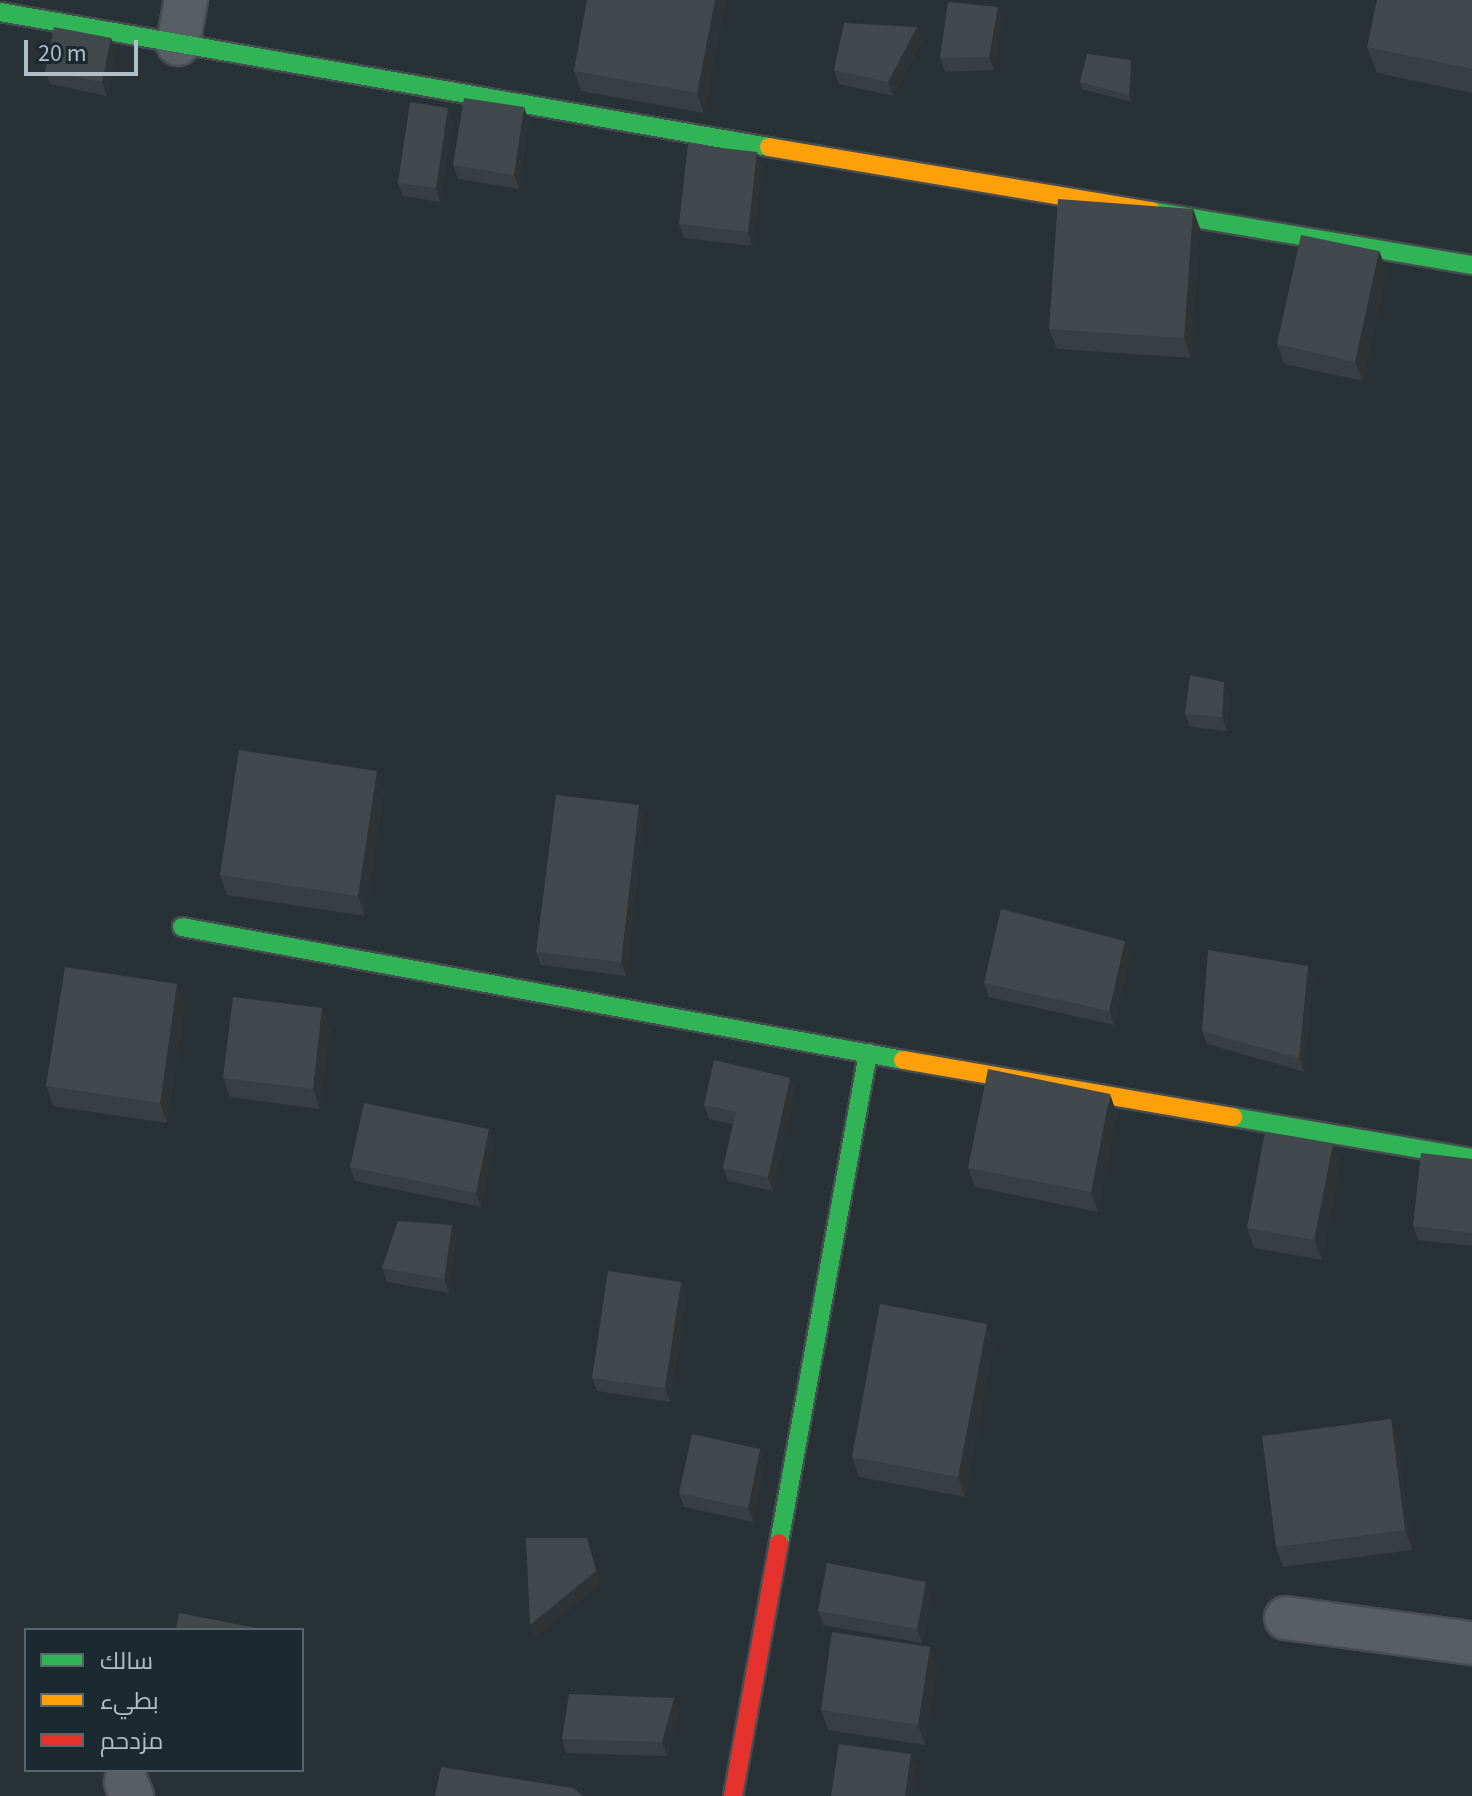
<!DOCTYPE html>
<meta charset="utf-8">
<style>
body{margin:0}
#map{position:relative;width:1472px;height:1796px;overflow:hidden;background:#283136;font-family:"Source Sans 3",Cairo,sans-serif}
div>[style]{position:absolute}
.roads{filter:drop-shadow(2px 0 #464d51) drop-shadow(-2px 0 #464d51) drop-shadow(0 2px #464d51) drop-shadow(0 -2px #464d51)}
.street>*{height:42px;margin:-21px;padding:0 21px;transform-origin:21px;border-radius:21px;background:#585f64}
.fast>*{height:18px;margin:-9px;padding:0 9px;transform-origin:9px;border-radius:9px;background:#30b455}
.slow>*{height:18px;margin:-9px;padding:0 9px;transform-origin:9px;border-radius:9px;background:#ff9f0a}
.jam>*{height:18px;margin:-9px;padding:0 9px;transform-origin:9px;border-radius:9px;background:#e5322d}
.wall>*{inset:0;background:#383f42}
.shaded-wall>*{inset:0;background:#2e3336}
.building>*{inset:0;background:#41494d}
span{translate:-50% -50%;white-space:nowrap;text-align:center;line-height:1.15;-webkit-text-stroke:6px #1b2931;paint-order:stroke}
.legend{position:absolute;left:24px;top:1628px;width:280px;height:144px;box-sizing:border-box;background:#1b2931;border:2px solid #57656d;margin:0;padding:10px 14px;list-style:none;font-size:24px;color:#b1bfc8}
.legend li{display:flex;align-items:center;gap:16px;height:40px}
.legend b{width:40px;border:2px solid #57656d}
.scale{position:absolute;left:24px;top:40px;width:114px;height:36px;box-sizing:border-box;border:4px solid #b1bfc8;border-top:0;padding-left:10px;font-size:24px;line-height:28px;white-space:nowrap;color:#b1bfc8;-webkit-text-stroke:6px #1b2931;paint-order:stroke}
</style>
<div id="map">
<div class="roads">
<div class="street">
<i style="left:178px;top:44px;width:45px;rotate:-79.7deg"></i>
<i style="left:1286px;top:1618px;width:188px;rotate:7.7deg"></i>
<i style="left:126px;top:1782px;width:15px;rotate:67deg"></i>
</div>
<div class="fast">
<i style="left:0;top:12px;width:781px;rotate:9.96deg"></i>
<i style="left:1152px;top:211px;width:325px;rotate:9.6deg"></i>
<i style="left:182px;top:927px;width:733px;rotate:10.45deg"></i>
<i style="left:1233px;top:1117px;width:242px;rotate:9.7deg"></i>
<i style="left:779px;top:1543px;width:498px;rotate:-79.7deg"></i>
</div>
<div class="slow">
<i style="left:769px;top:147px;width:388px;rotate:9.5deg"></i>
<i style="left:903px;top:1060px;width:335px;rotate:9.8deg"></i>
</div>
<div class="jam">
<i style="left:733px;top:1796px;width:257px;rotate:-79.7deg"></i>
</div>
</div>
<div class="wall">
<i style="clip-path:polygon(587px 0,723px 0,725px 5px,704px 113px,581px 91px,574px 71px)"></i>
<i style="clip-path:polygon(1472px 0,1472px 93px,1377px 73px,1367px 47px)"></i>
<i style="clip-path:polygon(1003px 20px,994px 70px,945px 72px,940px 58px)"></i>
<i style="clip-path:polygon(111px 38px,116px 52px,107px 96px,50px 84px,45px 71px)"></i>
<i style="clip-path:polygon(922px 41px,893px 96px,839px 84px,834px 70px)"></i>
<i style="clip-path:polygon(1133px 67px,1132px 102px,1082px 89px,1080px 82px)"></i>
<i style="clip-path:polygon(453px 121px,440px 202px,403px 196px,398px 183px)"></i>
<i style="clip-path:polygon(529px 121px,519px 189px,458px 179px,453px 165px)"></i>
<i style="clip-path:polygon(762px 166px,752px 246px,684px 238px,679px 224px)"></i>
<i style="clip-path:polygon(1193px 209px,1200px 229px,1191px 358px,1057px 349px,1049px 329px)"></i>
<i style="clip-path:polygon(1379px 251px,1387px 271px,1363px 381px,1284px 364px,1277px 344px)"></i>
<i style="clip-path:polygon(1229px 695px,1227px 731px,1190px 727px,1185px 714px)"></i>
<i style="clip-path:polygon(384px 791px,365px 916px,227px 895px,220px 875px)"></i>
<i style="clip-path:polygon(644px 819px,626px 976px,541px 965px,536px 952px)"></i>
<i style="clip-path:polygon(1130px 955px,1114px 1025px,989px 997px,984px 983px)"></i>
<i style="clip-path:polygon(1308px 966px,1313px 979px,1304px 1072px,1207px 1044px,1202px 1031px)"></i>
<i style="clip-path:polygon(185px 1004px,167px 1123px,53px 1106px,46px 1086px)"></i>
<i style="clip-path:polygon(330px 1028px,320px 1109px,230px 1097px,223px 1078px)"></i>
<i style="clip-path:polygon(790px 1078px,795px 1091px,773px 1191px,728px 1181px,723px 1168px,733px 1124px,709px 1119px,704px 1105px)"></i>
<i style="clip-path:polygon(1117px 1114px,1098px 1212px,975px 1187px,968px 1168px)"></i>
<i style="clip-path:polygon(494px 1142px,481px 1207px,355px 1181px,350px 1167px)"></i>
<i style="clip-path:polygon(1333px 1144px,1340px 1164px,1322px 1260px,1254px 1248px,1247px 1228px)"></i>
<i style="clip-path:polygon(1472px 1159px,1472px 1246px,1418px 1240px,1413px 1226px)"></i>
<i style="clip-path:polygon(452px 1225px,456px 1238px,449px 1293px,387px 1282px,382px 1268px)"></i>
<i style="clip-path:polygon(681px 1282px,686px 1296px,670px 1402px,597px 1391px,592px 1378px)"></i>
<i style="clip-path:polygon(994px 1344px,965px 1497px,859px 1477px,852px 1457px)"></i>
<i style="clip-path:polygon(1391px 1419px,1398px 1439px,1412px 1550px,1283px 1567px,1276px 1547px)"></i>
<i style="clip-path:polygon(765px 1462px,753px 1522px,684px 1507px,679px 1493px)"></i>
<i style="clip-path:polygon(931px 1595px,922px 1643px,823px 1625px,818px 1611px)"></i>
<i style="clip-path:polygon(937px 1667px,925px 1745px,828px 1730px,821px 1710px)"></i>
<i style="clip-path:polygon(674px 1698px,679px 1711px,667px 1756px,566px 1753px,562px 1739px)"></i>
</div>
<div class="shaded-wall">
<i style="clip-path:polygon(715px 0,723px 0,725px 5px,704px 113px,697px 93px)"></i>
<i style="clip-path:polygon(998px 7px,1003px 20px,994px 70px,989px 57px)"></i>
<i style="clip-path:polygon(917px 27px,922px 41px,893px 96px,888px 82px)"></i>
<i style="clip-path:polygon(111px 38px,116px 52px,107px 96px,102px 82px)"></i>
<i style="clip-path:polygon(1131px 60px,1133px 67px,1132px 102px,1129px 95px)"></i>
<i style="clip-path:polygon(524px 107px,529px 121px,519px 189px,514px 175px)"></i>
<i style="clip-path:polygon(448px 108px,453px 121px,440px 202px,436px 188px)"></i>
<i style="clip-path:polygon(757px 152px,762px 166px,752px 246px,748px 232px)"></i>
<i style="clip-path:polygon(1193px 209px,1200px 229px,1191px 358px,1184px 338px)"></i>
<i style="clip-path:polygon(1379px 251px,1387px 271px,1363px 381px,1355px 362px)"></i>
<i style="clip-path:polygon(1224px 682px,1229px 695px,1227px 731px,1222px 717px)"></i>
<i style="clip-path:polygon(377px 771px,384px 791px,365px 916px,358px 896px)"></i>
<i style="clip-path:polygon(639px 805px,644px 819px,626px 976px,621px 962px)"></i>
<i style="clip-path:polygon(1125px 941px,1130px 955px,1114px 1025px,1109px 1011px)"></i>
<i style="clip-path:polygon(1308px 966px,1313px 979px,1304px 1072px,1299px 1058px)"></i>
<i style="clip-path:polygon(177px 984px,185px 1004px,167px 1123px,160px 1103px)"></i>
<i style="clip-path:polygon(322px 1008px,330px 1028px,320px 1109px,313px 1089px)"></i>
<i style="clip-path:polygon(790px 1078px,795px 1091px,773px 1191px,768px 1177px)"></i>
<i style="clip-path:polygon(1110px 1094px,1117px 1114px,1098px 1212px,1091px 1192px)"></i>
<i style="clip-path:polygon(489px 1129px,494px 1142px,481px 1207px,476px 1193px)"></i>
<i style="clip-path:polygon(1333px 1144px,1340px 1164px,1322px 1260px,1314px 1240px)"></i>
<i style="clip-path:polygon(452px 1225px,456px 1238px,449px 1293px,444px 1279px)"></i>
<i style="clip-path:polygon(681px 1282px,686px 1296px,670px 1402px,665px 1388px)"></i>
<i style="clip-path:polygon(987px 1324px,994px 1344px,965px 1497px,958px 1477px)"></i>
<i style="clip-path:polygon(1391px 1419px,1398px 1439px,1412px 1550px,1405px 1530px)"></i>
<i style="clip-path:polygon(760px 1449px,765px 1462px,753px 1522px,748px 1508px)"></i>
<i style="clip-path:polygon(587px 1538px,592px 1551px,601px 1585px,535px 1638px,530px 1625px)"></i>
<i style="clip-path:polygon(926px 1582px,931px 1595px,922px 1643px,917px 1629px)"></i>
<i style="clip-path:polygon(930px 1647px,937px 1667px,925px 1745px,918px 1725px)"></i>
<i style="clip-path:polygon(674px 1698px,679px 1711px,667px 1756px,662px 1742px)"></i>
<i style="clip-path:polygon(911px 1754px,916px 1768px,912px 1796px,905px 1796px)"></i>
</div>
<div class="building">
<i style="clip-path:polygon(587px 0,715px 0,697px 93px,574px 71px)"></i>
<i style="clip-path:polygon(1377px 0,1472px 0,1472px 69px,1367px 47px)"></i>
<i style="clip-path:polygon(948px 2px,998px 7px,989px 57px,940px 58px)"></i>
<i style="clip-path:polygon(844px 23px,917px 27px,888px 82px,834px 70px)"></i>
<i style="clip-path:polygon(54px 27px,111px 38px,102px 82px,45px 71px)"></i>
<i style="clip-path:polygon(1087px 54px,1131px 60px,1129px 95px,1080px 82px)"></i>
<i style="clip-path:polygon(464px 98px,524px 107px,514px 175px,453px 165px)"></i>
<i style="clip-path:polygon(410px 102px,448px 108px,436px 188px,398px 183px)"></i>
<i style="clip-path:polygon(688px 144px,757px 152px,748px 232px,679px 224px)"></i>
<i style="clip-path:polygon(1058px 199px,1193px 209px,1184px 338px,1049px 329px)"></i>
<i style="clip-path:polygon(1301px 235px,1379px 251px,1355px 362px,1277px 344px)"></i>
<i style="clip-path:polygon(1190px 675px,1224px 682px,1222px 717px,1185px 714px)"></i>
<i style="clip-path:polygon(239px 750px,377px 771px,358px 896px,220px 875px)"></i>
<i style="clip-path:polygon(556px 795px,639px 805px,621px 962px,536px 952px)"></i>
<i style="clip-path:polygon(1001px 909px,1125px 941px,1109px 1011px,984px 983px)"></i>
<i style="clip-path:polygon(1208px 950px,1308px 966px,1299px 1058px,1202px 1031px)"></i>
<i style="clip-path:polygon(65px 967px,177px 984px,160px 1103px,46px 1086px)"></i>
<i style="clip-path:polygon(233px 997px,322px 1008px,313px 1089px,223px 1078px)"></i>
<i style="clip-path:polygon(714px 1060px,790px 1078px,768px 1177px,723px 1168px,736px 1112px,704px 1105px)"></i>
<i style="clip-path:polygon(988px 1069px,1110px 1094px,1091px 1192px,968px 1168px)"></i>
<i style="clip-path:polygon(364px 1103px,489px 1129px,476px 1193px,350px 1167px)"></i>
<i style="clip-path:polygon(1265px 1132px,1333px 1144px,1314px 1240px,1247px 1228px)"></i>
<i style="clip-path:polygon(1421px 1153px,1472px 1159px,1472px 1233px,1413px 1226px)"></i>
<i style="clip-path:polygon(398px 1221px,452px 1225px,444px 1279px,382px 1268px)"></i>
<i style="clip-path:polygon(608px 1271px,681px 1282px,665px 1388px,592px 1378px)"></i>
<i style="clip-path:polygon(880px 1304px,987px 1324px,958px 1477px,852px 1457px)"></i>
<i style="clip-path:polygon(1391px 1419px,1405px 1530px,1276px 1547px,1262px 1436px)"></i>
<i style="clip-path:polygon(692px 1434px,760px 1449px,748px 1508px,679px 1493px)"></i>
<i style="clip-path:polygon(526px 1538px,587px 1538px,596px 1571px,530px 1625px)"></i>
<i style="clip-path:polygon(827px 1563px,926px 1582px,917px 1629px,818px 1611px)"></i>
<i style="clip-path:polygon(179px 1613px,267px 1630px,176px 1630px)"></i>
<i style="clip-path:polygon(832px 1632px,930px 1647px,918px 1725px,821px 1710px)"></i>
<i style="clip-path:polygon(569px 1694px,674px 1698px,662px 1742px,562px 1739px)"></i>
<i style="clip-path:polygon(839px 1744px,911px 1754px,905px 1796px,831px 1796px)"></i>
<i style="clip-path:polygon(441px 1767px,573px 1788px,583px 1796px,435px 1796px)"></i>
</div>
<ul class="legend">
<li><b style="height:10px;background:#30b455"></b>سالك</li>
<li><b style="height:10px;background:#ff9f0a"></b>بطيء</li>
<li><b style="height:10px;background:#e5322d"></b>مزدحم</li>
</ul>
<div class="scale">20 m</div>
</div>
